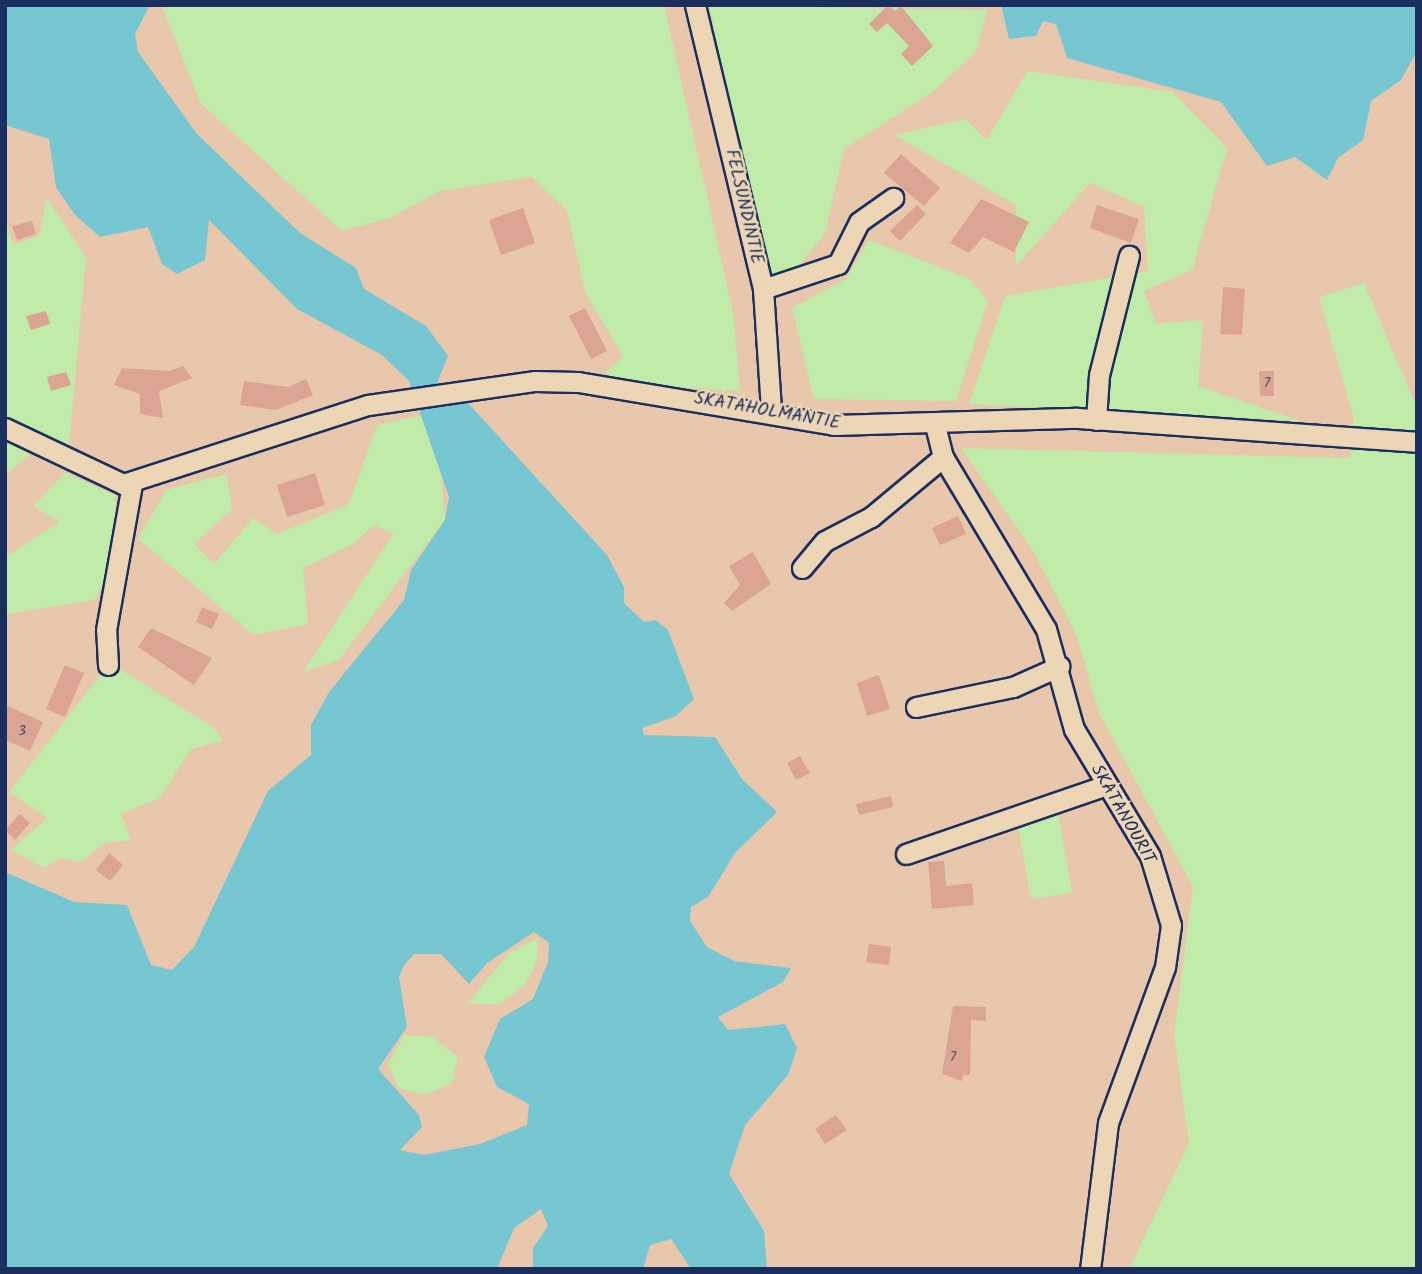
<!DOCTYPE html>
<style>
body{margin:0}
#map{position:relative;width:1422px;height:1274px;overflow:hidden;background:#e8c7ac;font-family:Kalam,sans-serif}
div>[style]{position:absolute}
.green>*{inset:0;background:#c0eba8}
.water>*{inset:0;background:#77c7d3}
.building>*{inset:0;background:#dba493}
.roads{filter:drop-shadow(2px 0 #1b2f5e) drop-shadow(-2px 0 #1b2f5e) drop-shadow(0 2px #1b2f5e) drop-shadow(0 -2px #1b2f5e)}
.minor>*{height:19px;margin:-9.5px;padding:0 9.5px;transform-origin:9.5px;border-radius:9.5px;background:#edd6b6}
span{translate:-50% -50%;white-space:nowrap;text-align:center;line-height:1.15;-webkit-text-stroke:5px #edd6b6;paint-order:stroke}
.number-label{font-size:14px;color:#4b4c6b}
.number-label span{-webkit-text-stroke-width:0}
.street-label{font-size:18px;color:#1b2f5e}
.frame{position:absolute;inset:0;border:7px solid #1b2f5e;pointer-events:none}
</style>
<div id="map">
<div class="green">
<i style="clip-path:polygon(161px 5px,664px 5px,733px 313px,740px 391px,622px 384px,605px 372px,623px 357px,585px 292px,567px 211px,532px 177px,439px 191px,392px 217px,342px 231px,201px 104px)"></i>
<i style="clip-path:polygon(709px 5px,987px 10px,976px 52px,931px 93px,844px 149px,825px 233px,798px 267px,765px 278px)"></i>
<i style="clip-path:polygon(1027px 71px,1173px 92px,1227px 148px,1192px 270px,1144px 291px,1156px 324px,1203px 320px,1198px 386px,1301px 421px,969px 404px,1005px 296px,1148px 271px,1144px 207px,1090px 183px,1016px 266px,1016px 205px,894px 135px,965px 119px,987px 140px)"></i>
<i style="clip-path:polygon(47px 198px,86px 257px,69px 446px,5px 417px,5px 216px,13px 244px,39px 236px)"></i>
<i style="clip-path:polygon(869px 240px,970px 279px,988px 301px,956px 401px,814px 399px,792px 308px,846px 279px)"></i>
<i style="clip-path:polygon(1364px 283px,1417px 408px,1417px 1269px,1129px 1269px,1189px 1143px,1174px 1034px,1193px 887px,1099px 713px,1076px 634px,1033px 551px,961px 448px,1350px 458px,1354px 419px,1319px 297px)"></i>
<i style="clip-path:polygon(423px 415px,439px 454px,445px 520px,339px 660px,303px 672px,393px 534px,374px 525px,353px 544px,303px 568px,308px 624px,254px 635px,138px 539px,166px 490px,226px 474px,232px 509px,194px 544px,214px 564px,253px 518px,277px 534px,349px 504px,377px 425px)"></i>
<i style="clip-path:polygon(5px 439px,35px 449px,5px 476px)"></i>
<i style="clip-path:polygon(65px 473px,115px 495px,116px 555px,95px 600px,5px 614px,5px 557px,60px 522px,33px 506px)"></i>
<i style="clip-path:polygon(110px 663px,213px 727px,223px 740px,190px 750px,160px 798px,121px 814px,131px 840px,104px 843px,81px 862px,61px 858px,44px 868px,11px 850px,47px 818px,9px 792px)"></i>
<i style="clip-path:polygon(1058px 813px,1072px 893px,1031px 899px,1017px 820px)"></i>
<i style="clip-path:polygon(538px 938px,537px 962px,526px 984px,499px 1005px,468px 1003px,509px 953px)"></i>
<i style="clip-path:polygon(404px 1035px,433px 1037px,458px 1057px,452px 1083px,427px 1095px,398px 1088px,388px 1064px)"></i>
</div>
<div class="water">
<i style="clip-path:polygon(evenodd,5px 5px,150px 5px,135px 34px,138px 52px,197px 134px,300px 233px,356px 268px,364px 289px,426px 326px,448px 356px,434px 391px,445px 401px,468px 403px,607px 555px,624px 587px,624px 603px,644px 622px,655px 620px,668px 630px,694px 699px,676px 716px,642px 728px,644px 735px,715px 737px,742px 779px,777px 812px,735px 853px,708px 897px,691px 907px,690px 921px,707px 947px,734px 961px,791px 968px,783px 982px,718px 1017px,728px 1030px,785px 1024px,797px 1048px,788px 1075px,745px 1125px,729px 1174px,764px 1231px,767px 1269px,691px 1269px,671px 1239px,650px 1245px,643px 1269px,533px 1269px,533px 1248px,548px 1226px,541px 1209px,514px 1228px,497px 1269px,5px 1269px,5px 872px,74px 902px,127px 905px,151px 965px,172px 970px,194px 947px,268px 791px,311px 755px,311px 725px,329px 692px,404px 600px,411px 570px,445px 520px,449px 497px,409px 381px,382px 355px,297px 309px,209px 220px,205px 260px,177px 274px,162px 264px,148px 227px,100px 237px,75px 215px,56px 187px,49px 139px,5px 125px,5px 5px,534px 932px,549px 943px,548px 962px,533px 999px,500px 1019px,484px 1057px,497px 1087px,529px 1104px,527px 1125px,480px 1144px,424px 1155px,400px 1150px,422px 1127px,419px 1115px,378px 1069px,407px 1027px,399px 977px,404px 965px,414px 954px,441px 954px,469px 984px,487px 963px,534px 932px)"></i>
<i style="clip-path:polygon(1001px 5px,1417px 5px,1417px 51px,1401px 80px,1371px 101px,1363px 140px,1338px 158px,1327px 180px,1295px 157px,1267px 166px,1221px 102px,1067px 58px,1056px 24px,1043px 21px,1036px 36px,1009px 39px)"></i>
</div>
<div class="building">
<i style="clip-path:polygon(888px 5px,895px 11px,901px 6px,933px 46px,912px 66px,901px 54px,909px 46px,887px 23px,877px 32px,869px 24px)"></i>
<i style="clip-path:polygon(901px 154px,940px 188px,924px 206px,884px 173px)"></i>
<i style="clip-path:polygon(981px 199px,1029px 222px,1014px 252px,983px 237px,969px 253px,950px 243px)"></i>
<i style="clip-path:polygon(917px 205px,926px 214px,900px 241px,890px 231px)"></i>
<i style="clip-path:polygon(1097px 205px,1139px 219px,1131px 243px,1090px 228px)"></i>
<i style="clip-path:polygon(523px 208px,535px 243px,501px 255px,489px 220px)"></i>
<i style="clip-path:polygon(32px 221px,36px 234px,17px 240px,12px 226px)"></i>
<i style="clip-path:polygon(1223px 287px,1245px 289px,1242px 335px,1220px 334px)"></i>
<i style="clip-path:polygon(585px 308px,607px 351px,591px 359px,569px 316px)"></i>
<i style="clip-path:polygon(46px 311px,50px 324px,31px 330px,26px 316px)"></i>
<i style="clip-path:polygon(183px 366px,192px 378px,159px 391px,163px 418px,140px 414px,140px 394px,114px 385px,122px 368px,169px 371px)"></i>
<i style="clip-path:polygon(1259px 371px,1274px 371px,1274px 396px,1260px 396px)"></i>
<i style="clip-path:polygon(66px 372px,71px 385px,51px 391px,47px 377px)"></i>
<i style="clip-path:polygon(306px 379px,313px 395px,276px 410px,240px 405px,244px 381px,288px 387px)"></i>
<i style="clip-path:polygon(315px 473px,325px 505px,287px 517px,277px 485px)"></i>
<i style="clip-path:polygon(958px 516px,966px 534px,940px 545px,932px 528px)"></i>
<i style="clip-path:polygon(753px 552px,771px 584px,732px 611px,724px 603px,740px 585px,729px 566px)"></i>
<i style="clip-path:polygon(202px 607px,219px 614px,212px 629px,196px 622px)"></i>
<i style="clip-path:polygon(151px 628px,212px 658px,194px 685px,138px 647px)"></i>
<i style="clip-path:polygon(65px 665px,84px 673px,65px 717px,46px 709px)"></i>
<i style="clip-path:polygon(879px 675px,890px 709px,867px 716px,857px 683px)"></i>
<i style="clip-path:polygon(5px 705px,43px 722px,30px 751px,5px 740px)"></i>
<i style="clip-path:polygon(800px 756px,810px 773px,796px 780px,787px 763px)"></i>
<i style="clip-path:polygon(891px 796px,893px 807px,859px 815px,856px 804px)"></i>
<i style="clip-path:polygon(20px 814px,30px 823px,15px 840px,5px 830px)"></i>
<i style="clip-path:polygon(109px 853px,123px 865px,110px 881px,96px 870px)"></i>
<i style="clip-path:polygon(944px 861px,946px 886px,972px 883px,974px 905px,932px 909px,928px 862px)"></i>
<i style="clip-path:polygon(869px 944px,891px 947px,889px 965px,866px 962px)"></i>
<i style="clip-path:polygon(953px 1006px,986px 1007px,986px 1021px,971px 1020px,970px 1075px,963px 1075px,962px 1081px,942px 1074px)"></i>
<i style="clip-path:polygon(836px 1115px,847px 1130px,825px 1144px,815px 1129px)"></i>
</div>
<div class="roads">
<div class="minor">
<i style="left:695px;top:5px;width:292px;rotate:76.5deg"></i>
<i style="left:763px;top:289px;width:122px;rotate:86.2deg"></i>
<i style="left:763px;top:289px;width:79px;rotate:-18.4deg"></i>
<i style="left:838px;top:264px;width:47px;rotate:-63.4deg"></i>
<i style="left:859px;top:222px;width:42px;rotate:-35.2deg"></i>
<i style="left:1096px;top:420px;width:45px;rotate:-86.2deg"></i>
<i style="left:1099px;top:375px;width:123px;rotate:-75.9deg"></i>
<i style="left:935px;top:425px;width:33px;rotate:76deg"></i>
<i style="left:943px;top:457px;width:200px;rotate:59.1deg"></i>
<i style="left:1046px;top:629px;width:104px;rotate:74.4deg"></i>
<i style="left:1074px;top:729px;width:148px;rotate:59.1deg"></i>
<i style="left:1150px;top:856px;width:72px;rotate:73.1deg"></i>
<i style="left:1171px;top:925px;width:42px;rotate:98.1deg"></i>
<i style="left:1165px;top:967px;width:166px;rotate:110.1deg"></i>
<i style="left:1108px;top:1123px;width:147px;rotate:97deg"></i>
<i style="left:5px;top:428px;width:131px;rotate:25.4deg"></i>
<i style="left:123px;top:484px;width:257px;rotate:-17.9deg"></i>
<i style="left:368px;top:405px;width:169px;rotate:-8.2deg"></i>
<i style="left:535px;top:381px;width:43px;rotate:1.3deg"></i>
<i style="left:578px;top:382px;width:260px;rotate:9.5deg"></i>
<i style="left:834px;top:425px;width:243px;rotate:-1.7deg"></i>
<i style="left:1077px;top:418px;width:341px;rotate:4deg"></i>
<i style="left:802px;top:568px;width:35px;rotate:-50deg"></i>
<i style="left:825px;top:541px;width:52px;rotate:-27.6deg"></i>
<i style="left:871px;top:517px;width:94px;rotate:-39.8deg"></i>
<i style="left:108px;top:665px;width:35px;rotate:-93deg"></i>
<i style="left:106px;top:630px;width:148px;rotate:-79.9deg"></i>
<i style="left:916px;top:707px;width:99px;rotate:-11.7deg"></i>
<i style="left:1013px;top:687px;width:51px;rotate:-24.1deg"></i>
<i style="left:906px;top:854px;width:208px;rotate:-19deg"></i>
</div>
</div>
<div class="number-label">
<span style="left:1267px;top:383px">7</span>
<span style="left:22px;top:731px">3</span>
<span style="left:953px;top:1057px">7</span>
</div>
<div class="street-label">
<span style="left:743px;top:207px;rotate:77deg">FELSUNDINTIE</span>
<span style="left:767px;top:412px;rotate:10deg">SKATAHOLMANTIE</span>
<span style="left:1122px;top:815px;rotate:60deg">SKATANOURIT</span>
</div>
<div class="frame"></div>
</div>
